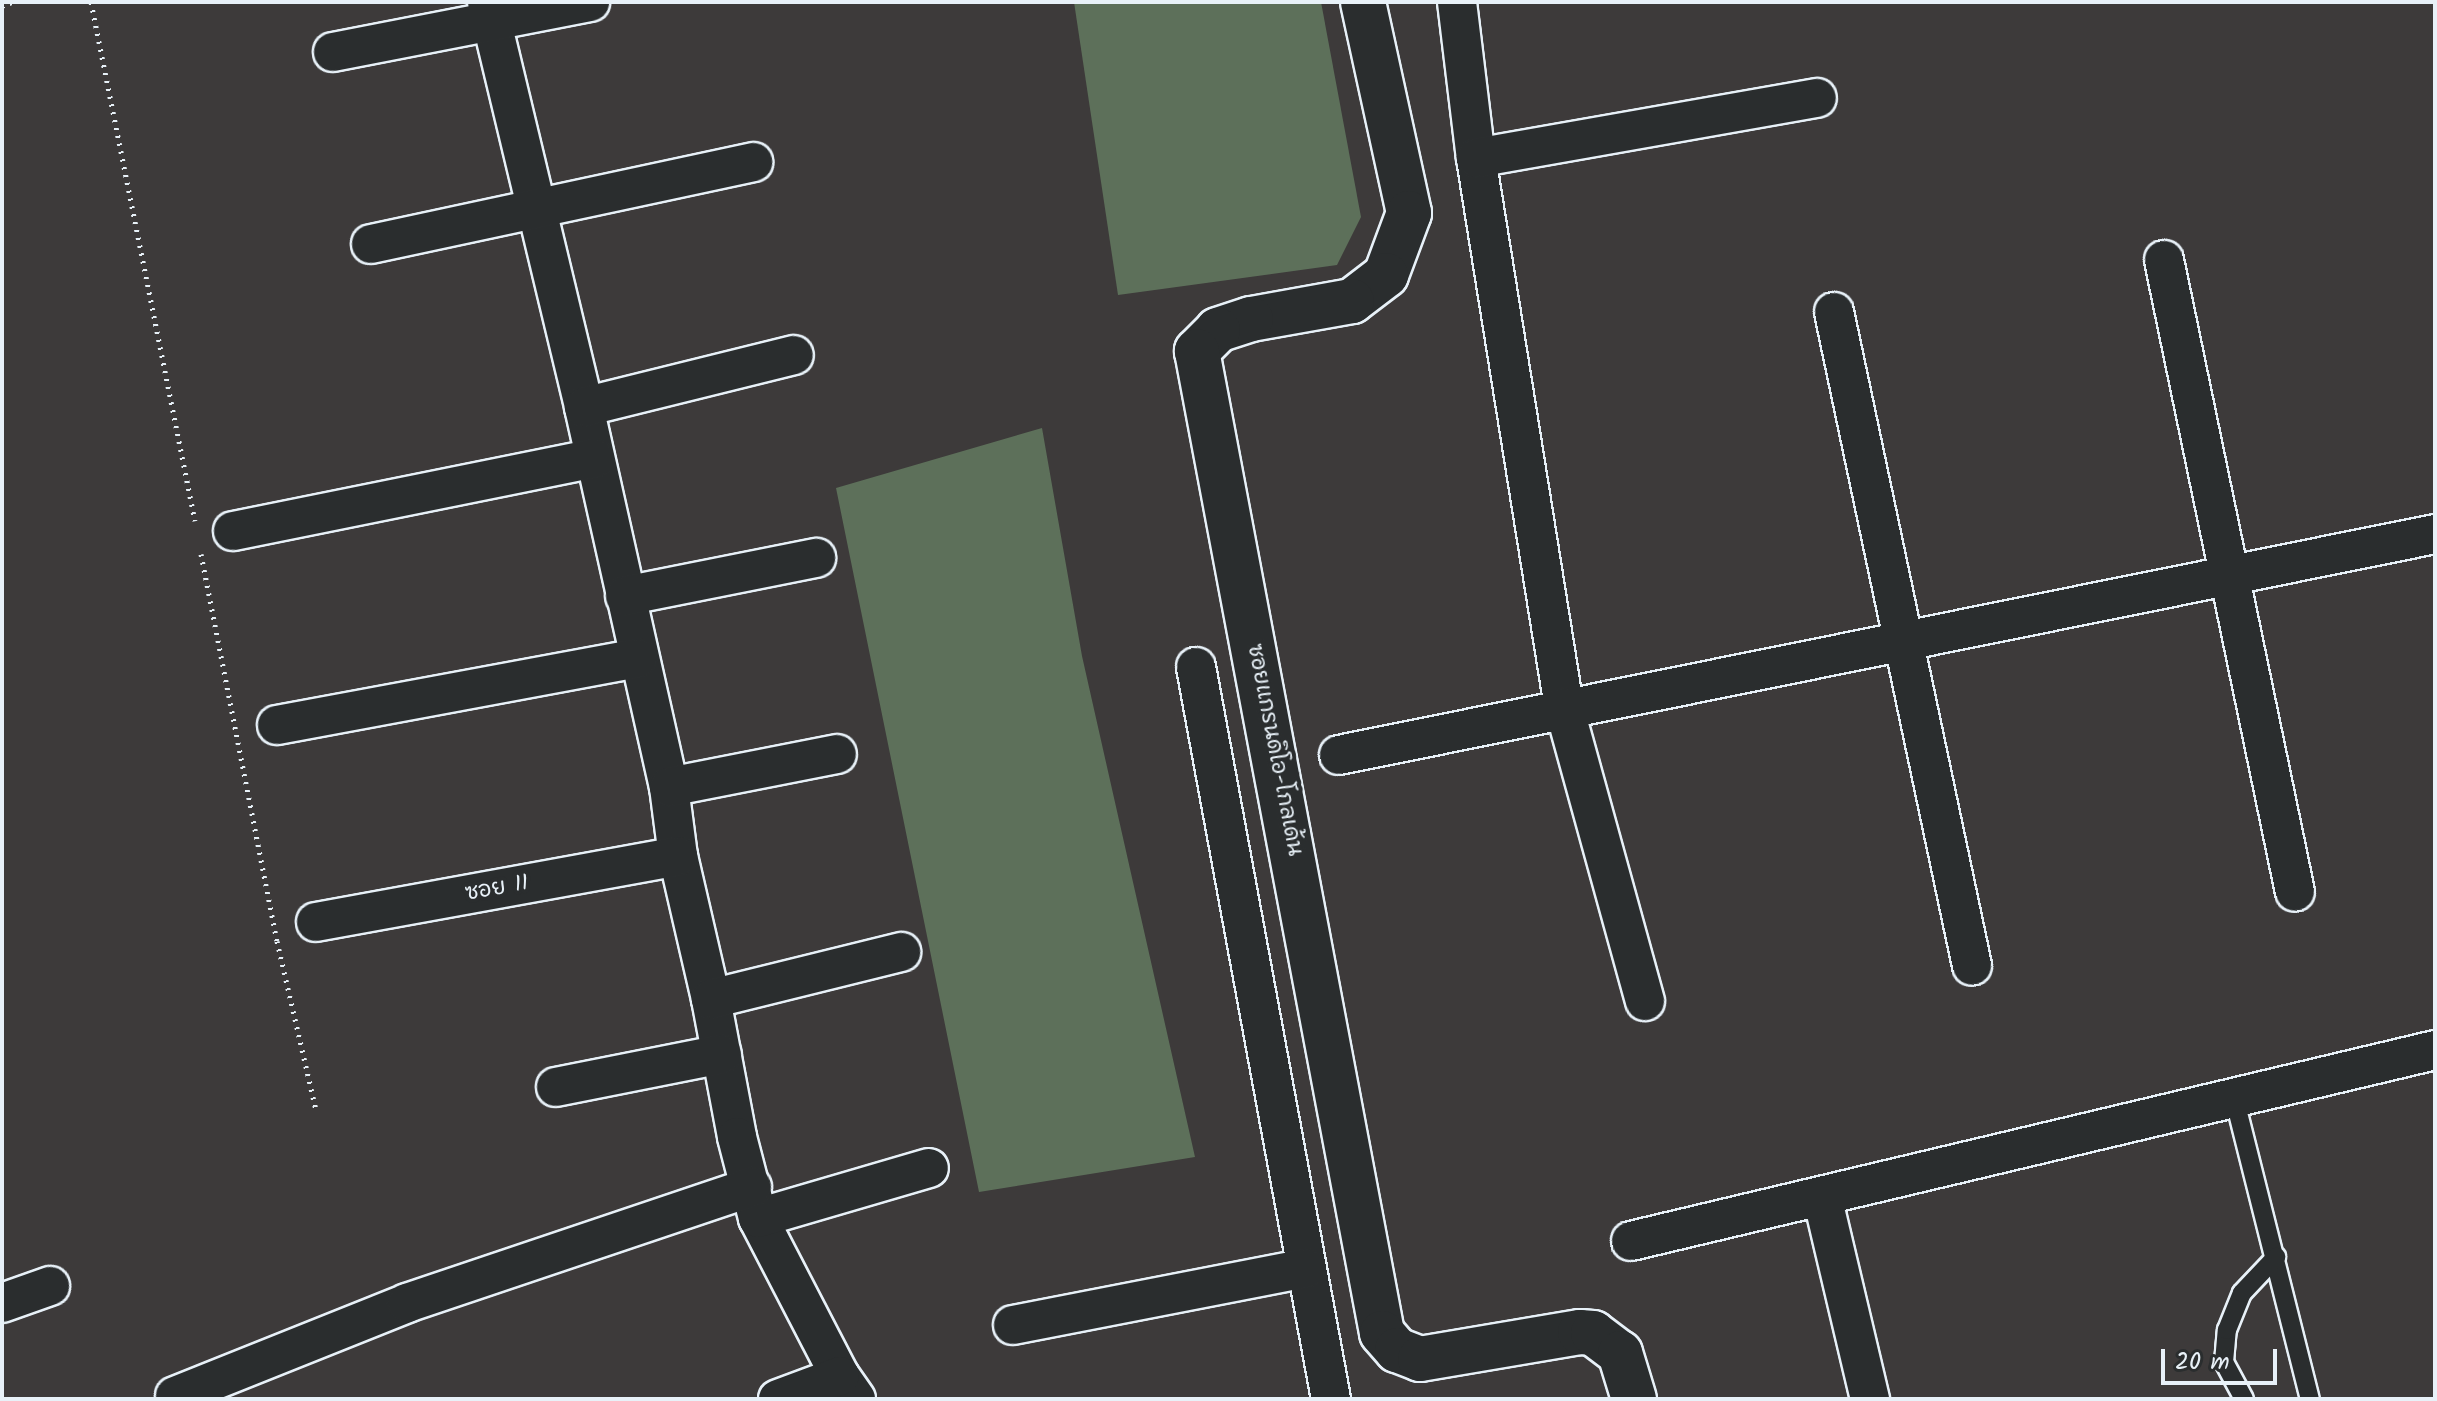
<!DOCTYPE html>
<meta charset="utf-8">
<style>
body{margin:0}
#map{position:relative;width:2437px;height:1401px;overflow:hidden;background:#3d3a3a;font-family:Kalam,"Playpen Sans Thai",sans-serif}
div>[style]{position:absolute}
.green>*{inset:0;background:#5d705a}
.path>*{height:5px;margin-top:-2.5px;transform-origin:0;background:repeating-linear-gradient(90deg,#e8f1f8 0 2px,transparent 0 8px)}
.roads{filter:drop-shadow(2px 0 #e8f1f8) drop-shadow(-2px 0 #e8f1f8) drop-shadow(0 2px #e8f1f8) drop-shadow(0 -2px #e8f1f8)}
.lane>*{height:18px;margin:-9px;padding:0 9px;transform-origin:9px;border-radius:9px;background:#2a2d2e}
.street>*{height:38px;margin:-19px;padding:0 19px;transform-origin:19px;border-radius:19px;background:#2a2d2e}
.secondary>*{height:44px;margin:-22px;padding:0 22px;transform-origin:22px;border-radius:22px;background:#2a2d2e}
span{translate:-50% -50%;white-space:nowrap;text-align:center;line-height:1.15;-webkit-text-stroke:8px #2a2d2e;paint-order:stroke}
.street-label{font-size:22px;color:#e8f1f8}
.frame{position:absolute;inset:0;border:4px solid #e8f1f8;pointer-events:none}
.scale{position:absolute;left:2161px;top:1349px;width:116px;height:36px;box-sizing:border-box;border:4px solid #e8f1f8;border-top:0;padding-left:10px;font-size:24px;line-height:28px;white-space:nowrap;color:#e8f1f8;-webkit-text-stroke:6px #2a2d2e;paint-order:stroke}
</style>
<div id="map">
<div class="green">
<i style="clip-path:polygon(1074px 2px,1321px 2px,1361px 217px,1337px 265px,1118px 295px)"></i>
<i style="clip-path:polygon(1042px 428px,1082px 656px,1195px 1157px,979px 1192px,836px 488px)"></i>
</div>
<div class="path">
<i style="left:91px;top:2px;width:529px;rotate:78.67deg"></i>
<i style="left:2px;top:6px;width:11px;rotate:-22deg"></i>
<i style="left:201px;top:554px;width:394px;rotate:78.9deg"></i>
<i style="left:277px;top:941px;width:173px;rotate:77deg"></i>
</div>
<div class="roads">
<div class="lane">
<i style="left:2234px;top:1097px;width:311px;rotate:75.9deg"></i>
<i style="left:2244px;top:1399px;width:42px;rotate:-118.4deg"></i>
<i style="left:2224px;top:1362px;width:32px;rotate:-85deg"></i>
<i style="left:2227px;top:1330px;width:40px;rotate:-68deg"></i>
<i style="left:2242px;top:1293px;width:50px;rotate:-46.6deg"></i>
</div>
<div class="street">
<i style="left:487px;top:2px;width:416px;rotate:76.5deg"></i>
<i style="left:584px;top:407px;width:389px;rotate:77.4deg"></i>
<i style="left:669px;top:787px;width:70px;rotate:82.6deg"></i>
<i style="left:678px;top:856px;width:147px;rotate:77deg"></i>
<i style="left:711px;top:999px;width:140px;rotate:79.3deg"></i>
<i style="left:737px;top:1137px;width:84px;rotate:75.5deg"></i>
<i style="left:758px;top:1218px;width:178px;rotate:62.6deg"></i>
<i style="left:840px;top:1376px;width:28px;rotate:55deg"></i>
<i style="left:1457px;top:2px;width:157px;rotate:83.1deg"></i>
<i style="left:1476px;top:158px;width:556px;rotate:80.89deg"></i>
<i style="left:1564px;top:707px;width:305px;rotate:74.6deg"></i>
<i style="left:333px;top:52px;width:262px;rotate:-11deg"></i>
<i style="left:1476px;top:158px;width:346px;rotate:-10deg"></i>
<i style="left:371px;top:244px;width:391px;rotate:-12.1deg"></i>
<i style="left:2164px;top:260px;width:645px;rotate:78.29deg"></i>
<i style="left:1834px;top:312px;width:668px;rotate:78.08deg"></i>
<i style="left:584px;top:407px;width:216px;rotate:-13.9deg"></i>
<i style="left:233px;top:531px;width:369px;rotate:-11.4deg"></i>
<i style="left:625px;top:596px;width:195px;rotate:-11.3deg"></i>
<i style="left:1196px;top:667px;width:744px;rotate:79.55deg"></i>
<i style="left:277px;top:725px;width:367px;rotate:-10.5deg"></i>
<i style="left:1339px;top:755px;width:1118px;rotate:-11.4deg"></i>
<i style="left:669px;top:787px;width:171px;rotate:-11.1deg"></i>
<i style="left:316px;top:922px;width:368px;rotate:-10.3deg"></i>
<i style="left:711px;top:999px;width:196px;rotate:-13.9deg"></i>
<i style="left:556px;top:1087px;width:169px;rotate:-11.2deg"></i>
<i style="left:1822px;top:1196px;width:209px;rotate:76.7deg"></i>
<i style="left:758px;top:1218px;width:178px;rotate:-16.3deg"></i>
<i style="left:1631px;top:1241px;width:826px;rotate:-13.36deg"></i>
<i style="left:2px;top:1303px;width:51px;rotate:-19.5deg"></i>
<i style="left:1013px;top:1325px;width:299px;rotate:-11deg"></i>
<i style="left:175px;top:1396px;width:250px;rotate:-21.8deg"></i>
<i style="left:407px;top:1303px;width:364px;rotate:-18.6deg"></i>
<i style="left:778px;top:1399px;width:66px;rotate:-20.4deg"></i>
</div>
<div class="secondary">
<i style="left:1363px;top:2px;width:216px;rotate:77.7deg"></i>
<i style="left:1409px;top:213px;width:66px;rotate:110.4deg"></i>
<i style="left:1386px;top:275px;width:43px;rotate:142.6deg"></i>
<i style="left:1352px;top:301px;width:103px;rotate:169.9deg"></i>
<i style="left:1251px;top:319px;width:35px;rotate:162deg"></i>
<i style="left:1218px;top:330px;width:30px;rotate:135deg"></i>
<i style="left:1197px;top:351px;width:999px;rotate:79.33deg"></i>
<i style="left:1382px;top:1333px;width:23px;rotate:49deg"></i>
<i style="left:1397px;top:1350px;width:25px;rotate:21deg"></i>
<i style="left:1420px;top:1359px;width:162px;rotate:-9.6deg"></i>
<i style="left:1580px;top:1332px;width:13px;rotate:4deg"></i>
<i style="left:1593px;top:1333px;width:34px;rotate:37deg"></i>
<i style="left:1620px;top:1353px;width:48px;rotate:73.1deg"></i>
</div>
</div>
<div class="street-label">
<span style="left:1274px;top:750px;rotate:79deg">ซอยแกรนดิโอ-โกลเด้น</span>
<span style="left:497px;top:889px;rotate:-10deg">ซอย 11</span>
</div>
<div class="frame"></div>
<div class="scale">20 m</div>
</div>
